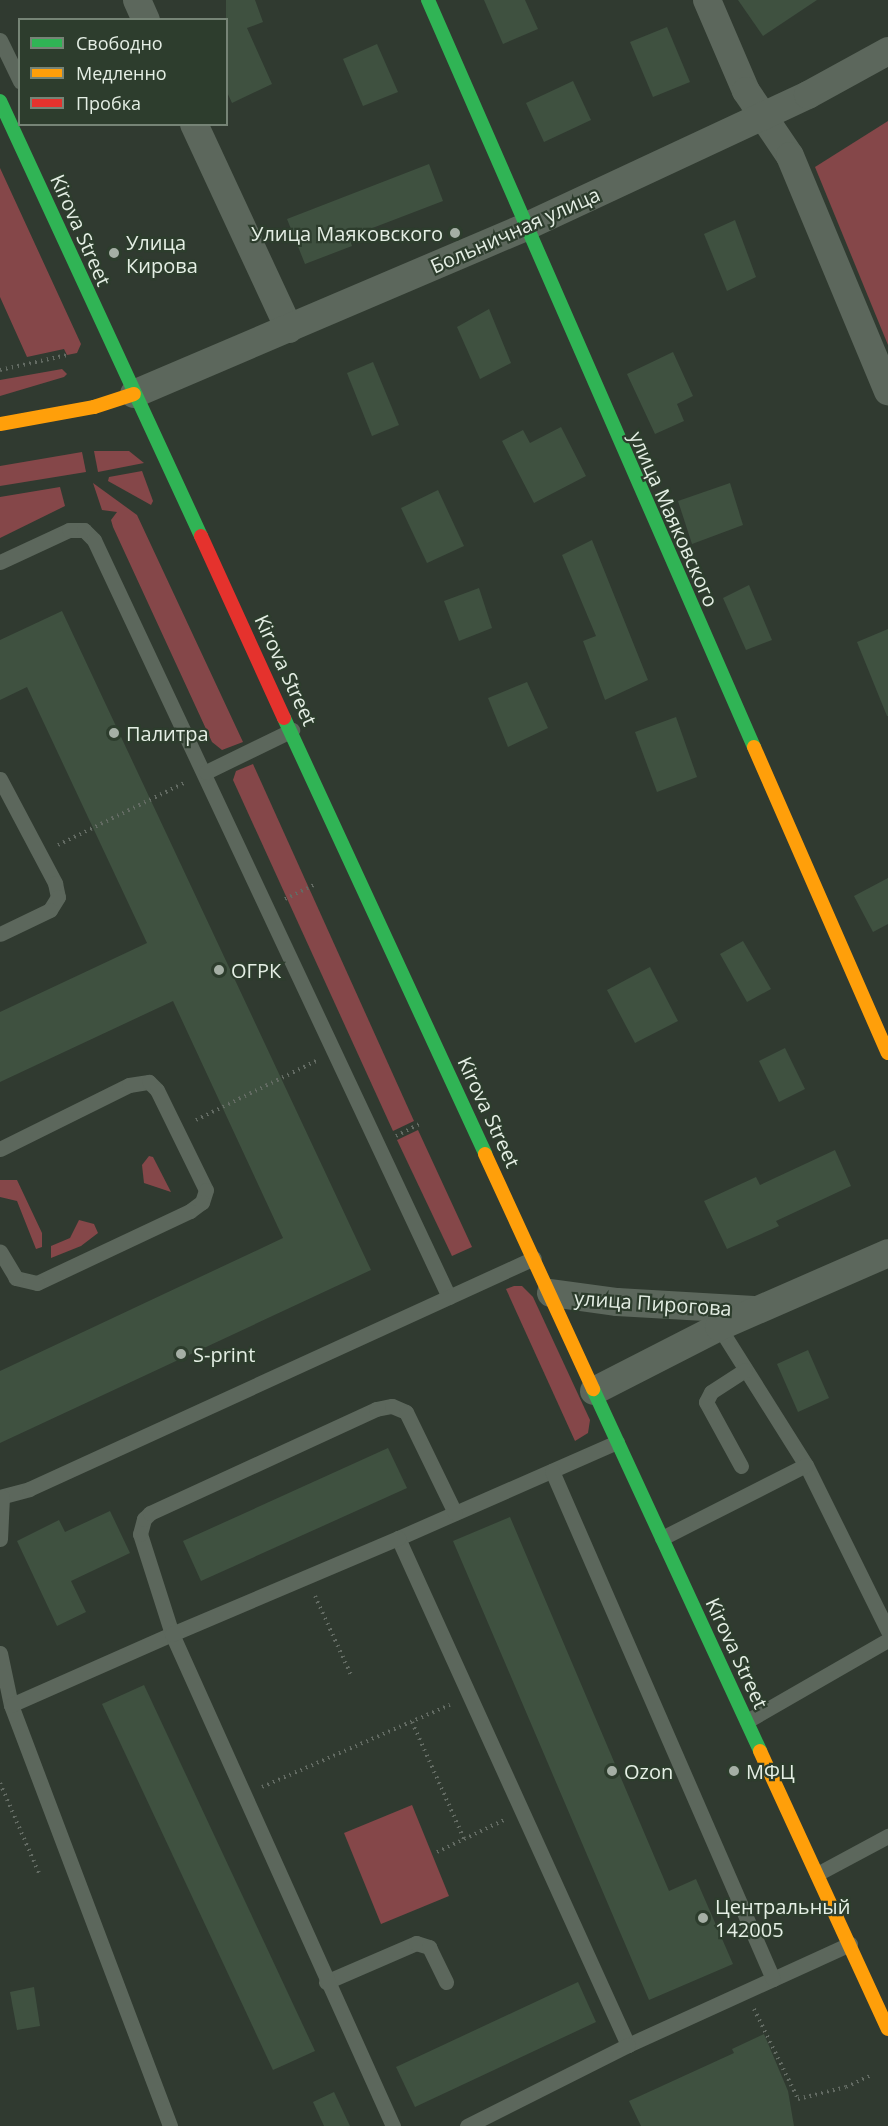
<!DOCTYPE html>
<meta charset="utf-8">
<style>
body{margin:0}
#map{position:relative;width:888px;height:2126px;overflow:hidden;background:#303a30;font-family:"Open Sans",sans-serif}
div>[style]{position:absolute}
.green>*{inset:0;background:#854749}
.building>*{inset:0;background:#3f5140}
.path>*{height:4px;margin-top:-2px;transform-origin:0;background:repeating-linear-gradient(90deg,#636b63 0 1.5px,transparent 0 6px)}
.lane>*{height:15px;margin:-7.5px;padding:0 7.5px;transform-origin:7.5px;border-radius:7.5px;background:#5c675c}
.street>*{height:28px;margin:-14px;padding:0 14px;transform-origin:14px;border-radius:14px;background:#5c675c}
.fast>*{height:14px;margin:-7px;padding:0 7px;transform-origin:7px;border-radius:7px;background:#30b455}
.slow>*{height:14px;margin:-7px;padding:0 7px;transform-origin:7px;border-radius:7px;background:#ff9f0a}
.jam>*{height:14px;margin:-7px;padding:0 7px;transform-origin:7px;border-radius:7px;background:#e5322d}
.dots>*{width:16px;height:16px;translate:-50% -50%;box-sizing:border-box;border:3px solid #2d3d2d;border-radius:50%}
span{translate:-50% -50%;white-space:nowrap;text-align:center;line-height:1.15;-webkit-text-stroke:4.5px #2d3d2d;paint-order:stroke}
.street-label{font-size:20px;color:#e4eee4}
.poi-label{font-size:20px;color:#e4eee4}
.right{translate:-100% -50%;text-align:right}
.left{translate:0 -50%;text-align:left}
.legend{position:absolute;left:18px;top:18px;width:210px;height:108px;box-sizing:border-box;background:#2d3d2d;border:2px solid #768476;margin:0;padding:8px 10px;list-style:none;font-size:18px;color:#e4eee4}
.legend li{display:flex;align-items:center;gap:12px;height:30px}
.legend b{width:30px;border:2px solid #768476}
</style>
<div id="map">
<div class="green">
<i style="clip-path:polygon(888px 121px,888px 345px,815px 167px)"></i>
<i style="clip-path:polygon(0 168px,81px 344px,77px 353px,67px 355px,64px 349px,27px 357px,0 297px)"></i>
<i style="clip-path:polygon(62px 369px,67px 374px,64px 377px,0 396px,0 380px)"></i>
<i style="clip-path:polygon(94px 451px,129px 451px,144px 463px,98px 472px)"></i>
<i style="clip-path:polygon(82px 452px,86px 472px,0 486px,0 466px)"></i>
<i style="clip-path:polygon(142px 471px,153px 501px,151px 505px,108px 481px,109px 477px)"></i>
<i style="clip-path:polygon(93px 483px,137px 515px,243px 742px,222px 750px,212px 742px,113px 527px,111px 520px,117px 512px,102px 510px)"></i>
<i style="clip-path:polygon(60px 487px,65px 506px,0 538px,0 497px)"></i>
<i style="clip-path:polygon(253px 764px,414px 1121px,393px 1131px,233px 780px,236px 771px)"></i>
<i style="clip-path:polygon(418px 1130px,472px 1247px,452px 1256px,397px 1140px)"></i>
<i style="clip-path:polygon(149px 1156px,153px 1157px,171px 1192px,144px 1183px,142px 1165px)"></i>
<i style="clip-path:polygon(0 1180px,17px 1180px,42px 1233px,42px 1247px,36px 1249px,17px 1201px,0 1197px)"></i>
<i style="clip-path:polygon(79px 1220px,94px 1224px,98px 1233px,81px 1246px,51px 1258px,51px 1246px,70px 1238px)"></i>
<i style="clip-path:polygon(514px 1286px,522px 1286px,533px 1297px,590px 1420px,588px 1433px,575px 1441px,506px 1289px)"></i>
<i style="clip-path:polygon(412px 1805px,449px 1896px,381px 1924px,344px 1833px)"></i>
</div>
<div class="building">
<i style="clip-path:polygon(226px 0,255px 0,263px 22px,247px 28px,272px 84px,232px 103px,226px 90px)"></i>
<i style="clip-path:polygon(484px 0,525px 0,538px 29px,503px 44px)"></i>
<i style="clip-path:polygon(738px 0,817px 0,763px 36px)"></i>
<i style="clip-path:polygon(667px 27px,690px 82px,653px 97px,630px 42px)"></i>
<i style="clip-path:polygon(377px 44px,398px 92px,363px 106px,343px 59px)"></i>
<i style="clip-path:polygon(573px 81px,591px 120px,544px 142px,526px 103px)"></i>
<i style="clip-path:polygon(429px 164px,443px 201px,349px 237px,352px 246px,305px 264px,287px 219px)"></i>
<i style="clip-path:polygon(735px 220px,756px 277px,727px 291px,704px 234px)"></i>
<i style="clip-path:polygon(489px 309px,511px 363px,480px 379px,457px 327px)"></i>
<i style="clip-path:polygon(673px 352px,693px 396px,677px 404px,684px 421px,655px 434px,627px 374px)"></i>
<i style="clip-path:polygon(373px 362px,399px 425px,372px 436px,347px 373px)"></i>
<i style="clip-path:polygon(561px 427px,586px 476px,534px 503px,502px 441px,523px 430px,530px 443px)"></i>
<i style="clip-path:polygon(730px 483px,743px 525px,692px 544px,678px 501px)"></i>
<i style="clip-path:polygon(438px 490px,464px 546px,427px 563px,401px 508px)"></i>
<i style="clip-path:polygon(592px 540px,648px 680px,605px 700px,583px 641px,596px 636px,562px 555px)"></i>
<i style="clip-path:polygon(749px 585px,772px 640px,746px 650px,723px 598px)"></i>
<i style="clip-path:polygon(479px 588px,492px 628px,459px 641px,444px 601px)"></i>
<i style="clip-path:polygon(62px 611px,371px 1270px,0 1443px,0 1371px,283px 1238px,173px 1001px,0 1082px,0 1012px,147px 943px,27px 687px,0 700px,0 640px)"></i>
<i style="clip-path:polygon(888px 629px,888px 716px,887px 716px,857px 642px)"></i>
<i style="clip-path:polygon(527px 682px,548px 728px,508px 747px,488px 698px)"></i>
<i style="clip-path:polygon(676px 717px,697px 777px,657px 792px,635px 732px)"></i>
<i style="clip-path:polygon(888px 878px,888px 924px,873px 932px,854px 896px)"></i>
<i style="clip-path:polygon(743px 941px,771px 989px,747px 1002px,720px 954px)"></i>
<i style="clip-path:polygon(650px 967px,678px 1021px,635px 1043px,607px 990px)"></i>
<i style="clip-path:polygon(785px 1048px,805px 1089px,779px 1102px,759px 1061px)"></i>
<i style="clip-path:polygon(835px 1150px,851px 1186px,776px 1221px,779px 1226px,727px 1249px,704px 1201px,756px 1177px,760px 1185px)"></i>
<i style="clip-path:polygon(808px 1350px,829px 1398px,798px 1412px,777px 1364px)"></i>
<i style="clip-path:polygon(388px 1448px,407px 1488px,201px 1581px,183px 1541px)"></i>
<i style="clip-path:polygon(110px 1511px,130px 1553px,71px 1581px,86px 1612px,57px 1626px,17px 1541px,59px 1520px,65px 1532px)"></i>
<i style="clip-path:polygon(510px 1517px,669px 1891px,696px 1879px,733px 1964px,649px 2000px,453px 1541px)"></i>
<i style="clip-path:polygon(144px 1685px,315px 2051px,273px 2070px,102px 1704px)"></i>
<i style="clip-path:polygon(578px 1982px,596px 2022px,415px 2107px,396px 2067px)"></i>
<i style="clip-path:polygon(34px 1987px,40px 2026px,17px 2030px,10px 1992px)"></i>
<i style="clip-path:polygon(764px 2034px,788px 2091px,794px 2126px,641px 2126px,629px 2101px,734px 2053px,732px 2049px)"></i>
<i style="clip-path:polygon(334px 2092px,350px 2126px,324px 2126px,313px 2102px)"></i>
</div>
<div class="path">
<i style="left:0;top:370px;width:69px;rotate:-12.6deg"></i>
<i style="left:58px;top:845px;width:143px;rotate:-26.2deg"></i>
<i style="left:285px;top:899px;width:32px;rotate:-26deg"></i>
<i style="left:196px;top:1120px;width:134px;rotate:-26.2deg"></i>
<i style="left:396px;top:1136px;width:29px;rotate:-27deg"></i>
<i style="left:315px;top:1596px;width:87px;rotate:65.5deg"></i>
<i style="left:412px;top:1722px;width:128px;rotate:66deg"></i>
<i style="left:0;top:1783px;width:98px;rotate:66.6deg"></i>
<i style="left:262px;top:1787px;width:205px;rotate:-23.6deg"></i>
<i style="left:437px;top:1852px;width:74px;rotate:-25.5deg"></i>
<i style="left:754px;top:2009px;width:100px;rotate:63.9deg"></i>
<i style="left:798px;top:2099px;width:49px;rotate:-14deg"></i>
<i style="left:846px;top:2087px;width:26px;rotate:-25deg"></i>
</div>
<div class="lane">
<i style="left:0;top:40px;width:46px;rotate:64deg"></i>
<i style="left:0;top:562px;width:76px;rotate:-24.9deg"></i>
<i style="left:69px;top:530px;width:15px"></i>
<i style="left:84px;top:530px;width:14px;rotate:45deg"></i>
<i style="left:94px;top:540px;width:836px;rotate:64.88deg"></i>
<i style="left:206px;top:772px;width:96px;rotate:-26deg"></i>
<i style="left:0;top:779px;width:118px;rotate:62.1deg"></i>
<i style="left:55px;top:883px;width:14px;rotate:78deg"></i>
<i style="left:58px;top:897px;width:15px;rotate:122deg"></i>
<i style="left:50px;top:910px;width:55px;rotate:154.4deg"></i>
<i style="left:0;top:1149px;width:144px;rotate:-26.4deg"></i>
<i style="left:129px;top:1085px;width:20px;rotate:-9deg"></i>
<i style="left:149px;top:1082px;width:11px;rotate:45deg"></i>
<i style="left:157px;top:1090px;width:111px;rotate:63.9deg"></i>
<i style="left:206px;top:1190px;width:13px;rotate:108deg"></i>
<i style="left:202px;top:1202px;width:15px;rotate:143deg"></i>
<i style="left:190px;top:1211px;width:169px;rotate:154.8deg"></i>
<i style="left:37px;top:1283px;width:22px;rotate:-167deg"></i>
<i style="left:16px;top:1278px;width:31px;rotate:-121deg"></i>
<i style="left:719px;top:1327px;width:163px;rotate:57.8deg"></i>
<i style="left:806px;top:1465px;width:185px;rotate:63.7deg"></i>
<i style="left:617px;top:1442px;width:239px;rotate:156.3deg"></i>
<i style="left:398px;top:1538px;width:557px;rotate:65.6deg"></i>
<i style="left:628px;top:2045px;width:244px;rotate:-24.5deg"></i>
<i style="left:741px;top:1466px;width:73px;rotate:-118.7deg"></i>
<i style="left:706px;top:1402px;width:11px;rotate:-63deg"></i>
<i style="left:711px;top:1392px;width:40px;rotate:-32.9deg"></i>
<i style="left:552px;top:1471px;width:554px;rotate:66.49deg"></i>
<i style="left:0;top:1497px;width:30px;rotate:-15deg"></i>
<i style="left:29px;top:1489px;width:555px;rotate:-24.58deg"></i>
<i style="left:662px;top:1538px;width:161px;rotate:-26.9deg"></i>
<i style="left:0;top:1539px;width:42px;rotate:-87.3deg"></i>
<i style="left:0;top:1653px;width:53px;rotate:78.1deg"></i>
<i style="left:11px;top:1705px;width:450px;rotate:69.3deg"></i>
<i style="left:11px;top:1705px;width:176px;rotate:-23.8deg"></i>
<i style="left:172px;top:1634px;width:105px;rotate:-107.7deg"></i>
<i style="left:140px;top:1534px;width:16px;rotate:-75deg"></i>
<i style="left:144px;top:1519px;width:8px;rotate:-45deg"></i>
<i style="left:150px;top:1513px;width:249px;rotate:-24.7deg"></i>
<i style="left:376px;top:1409px;width:16px;rotate:-11deg"></i>
<i style="left:392px;top:1406px;width:15px;rotate:23deg"></i>
<i style="left:406px;top:1412px;width:112px;rotate:64.1deg"></i>
<i style="left:747px;top:1721px;width:163px;rotate:-29.9deg"></i>
<i style="left:817px;top:1874px;width:81px;rotate:-28.2deg"></i>
<i style="left:326px;top:1982px;width:98px;rotate:-23.4deg"></i>
<i style="left:416px;top:1943px;width:14px;rotate:17deg"></i>
<i style="left:429px;top:1947px;width:39px;rotate:64deg"></i>
<i style="left:393px;top:2126px;width:539px;rotate:-114.19deg"></i>
<i style="left:172px;top:1634px;width:246px;rotate:-23deg"></i>
<i style="left:467px;top:2126px;width:180px;rotate:-26.7deg"></i>
</div>
<div class="street">
<i style="left:137px;top:0;width:22px;rotate:66deg"></i>
<i style="left:707px;top:0;width:99px;rotate:66.8deg"></i>
<i style="left:746px;top:91px;width:78px;rotate:55.9deg"></i>
<i style="left:790px;top:156px;width:255px;rotate:67.4deg"></i>
<i style="left:194px;top:124px;width:226px;rotate:65.1deg"></i>
<i style="left:134px;top:394px;width:425px;rotate:-23.1deg"></i>
<i style="left:525px;top:227px;width:312px;rotate:-25deg"></i>
<i style="left:808px;top:95px;width:91px;rotate:-28.8deg"></i>
<i style="left:551px;top:1293px;width:67px;rotate:7.8deg"></i>
<i style="left:617px;top:1302px;width:137px;rotate:3.3deg"></i>
<i style="left:594px;top:1391px;width:140px;rotate:-27.1deg"></i>
<i style="left:719px;top:1327px;width:184px;rotate:-23.6deg"></i>
</div>
<div class="fast">
<i style="left:428px;top:0;width:815px;rotate:66.42deg"></i>
<i style="left:0;top:101px;width:479px;rotate:65.2deg"></i>
<i style="left:284px;top:718px;width:480px;rotate:65.2deg"></i>
<i style="left:593px;top:1389px;width:399px;rotate:65.2deg"></i>
</div>
<div class="slow">
<i style="left:0;top:424px;width:96px;rotate:-10.3deg"></i>
<i style="left:94px;top:407px;width:42px;rotate:-18deg"></i>
<i style="left:754px;top:747px;width:334px;rotate:66.4deg"></i>
<i style="left:485px;top:1154px;width:259px;rotate:65.3deg"></i>
<i style="left:760px;top:1751px;width:306px;rotate:65.3deg"></i>
</div>
<div class="jam">
<i style="left:201px;top:536px;width:200px;rotate:65.5deg"></i>
</div>
<div class="dots">
<i style="left:455px;top:233px;background:#a5afa5"></i>
<i style="left:114px;top:253px;background:#a5afa5"></i>
<i style="left:114px;top:733px;background:#a5afa5"></i>
<i style="left:219px;top:970px;background:#a5afa5"></i>
<i style="left:181px;top:1354px;background:#a5afa5"></i>
<i style="left:612px;top:1771px;background:#a5afa5"></i>
<i style="left:734px;top:1771px;background:#a5afa5"></i>
<i style="left:703px;top:1918px;background:#a5afa5"></i>
</div>
<div class="street-label">
<span style="left:81px;top:230px;rotate:66deg">Kirova Street</span>
<span style="left:515px;top:230px;rotate:-24deg">Больничная улица</span>
<span style="left:674px;top:519px;rotate:66deg">улица Маяковского</span>
<span style="left:286px;top:670px;rotate:65deg">Kirova Street</span>
<span style="left:489px;top:1112px;rotate:65deg">Kirova Street</span>
<span style="left:653px;top:1303px;rotate:4deg">улица Пирогова</span>
<span style="left:737px;top:1653px;rotate:65deg">Kirova Street</span>
</div>
<div class="poi-label">
<span class="right" style="left:443px;top:233px">Улица Маяковского</span>
<span class="left" style="left:126px;top:254px">Улица<br>Кирова</span>
<span class="left" style="left:126px;top:733px">Палитра</span>
<span class="left" style="left:231px;top:970px">ОГРК</span>
<span class="left" style="left:193px;top:1354px">S-print</span>
<span class="left" style="left:624px;top:1771px">Ozon</span>
<span class="left" style="left:746px;top:1771px">МФЦ</span>
<span class="left" style="left:715px;top:1918px">Центральный<br>142005</span>
</div>
<ul class="legend">
<li><b style="height:8px;background:#30b455"></b>Свободно</li>
<li><b style="height:8px;background:#ff9f0a"></b>Медленно</li>
<li><b style="height:8px;background:#e5322d"></b>Пробка</li>
</ul>
</div>
